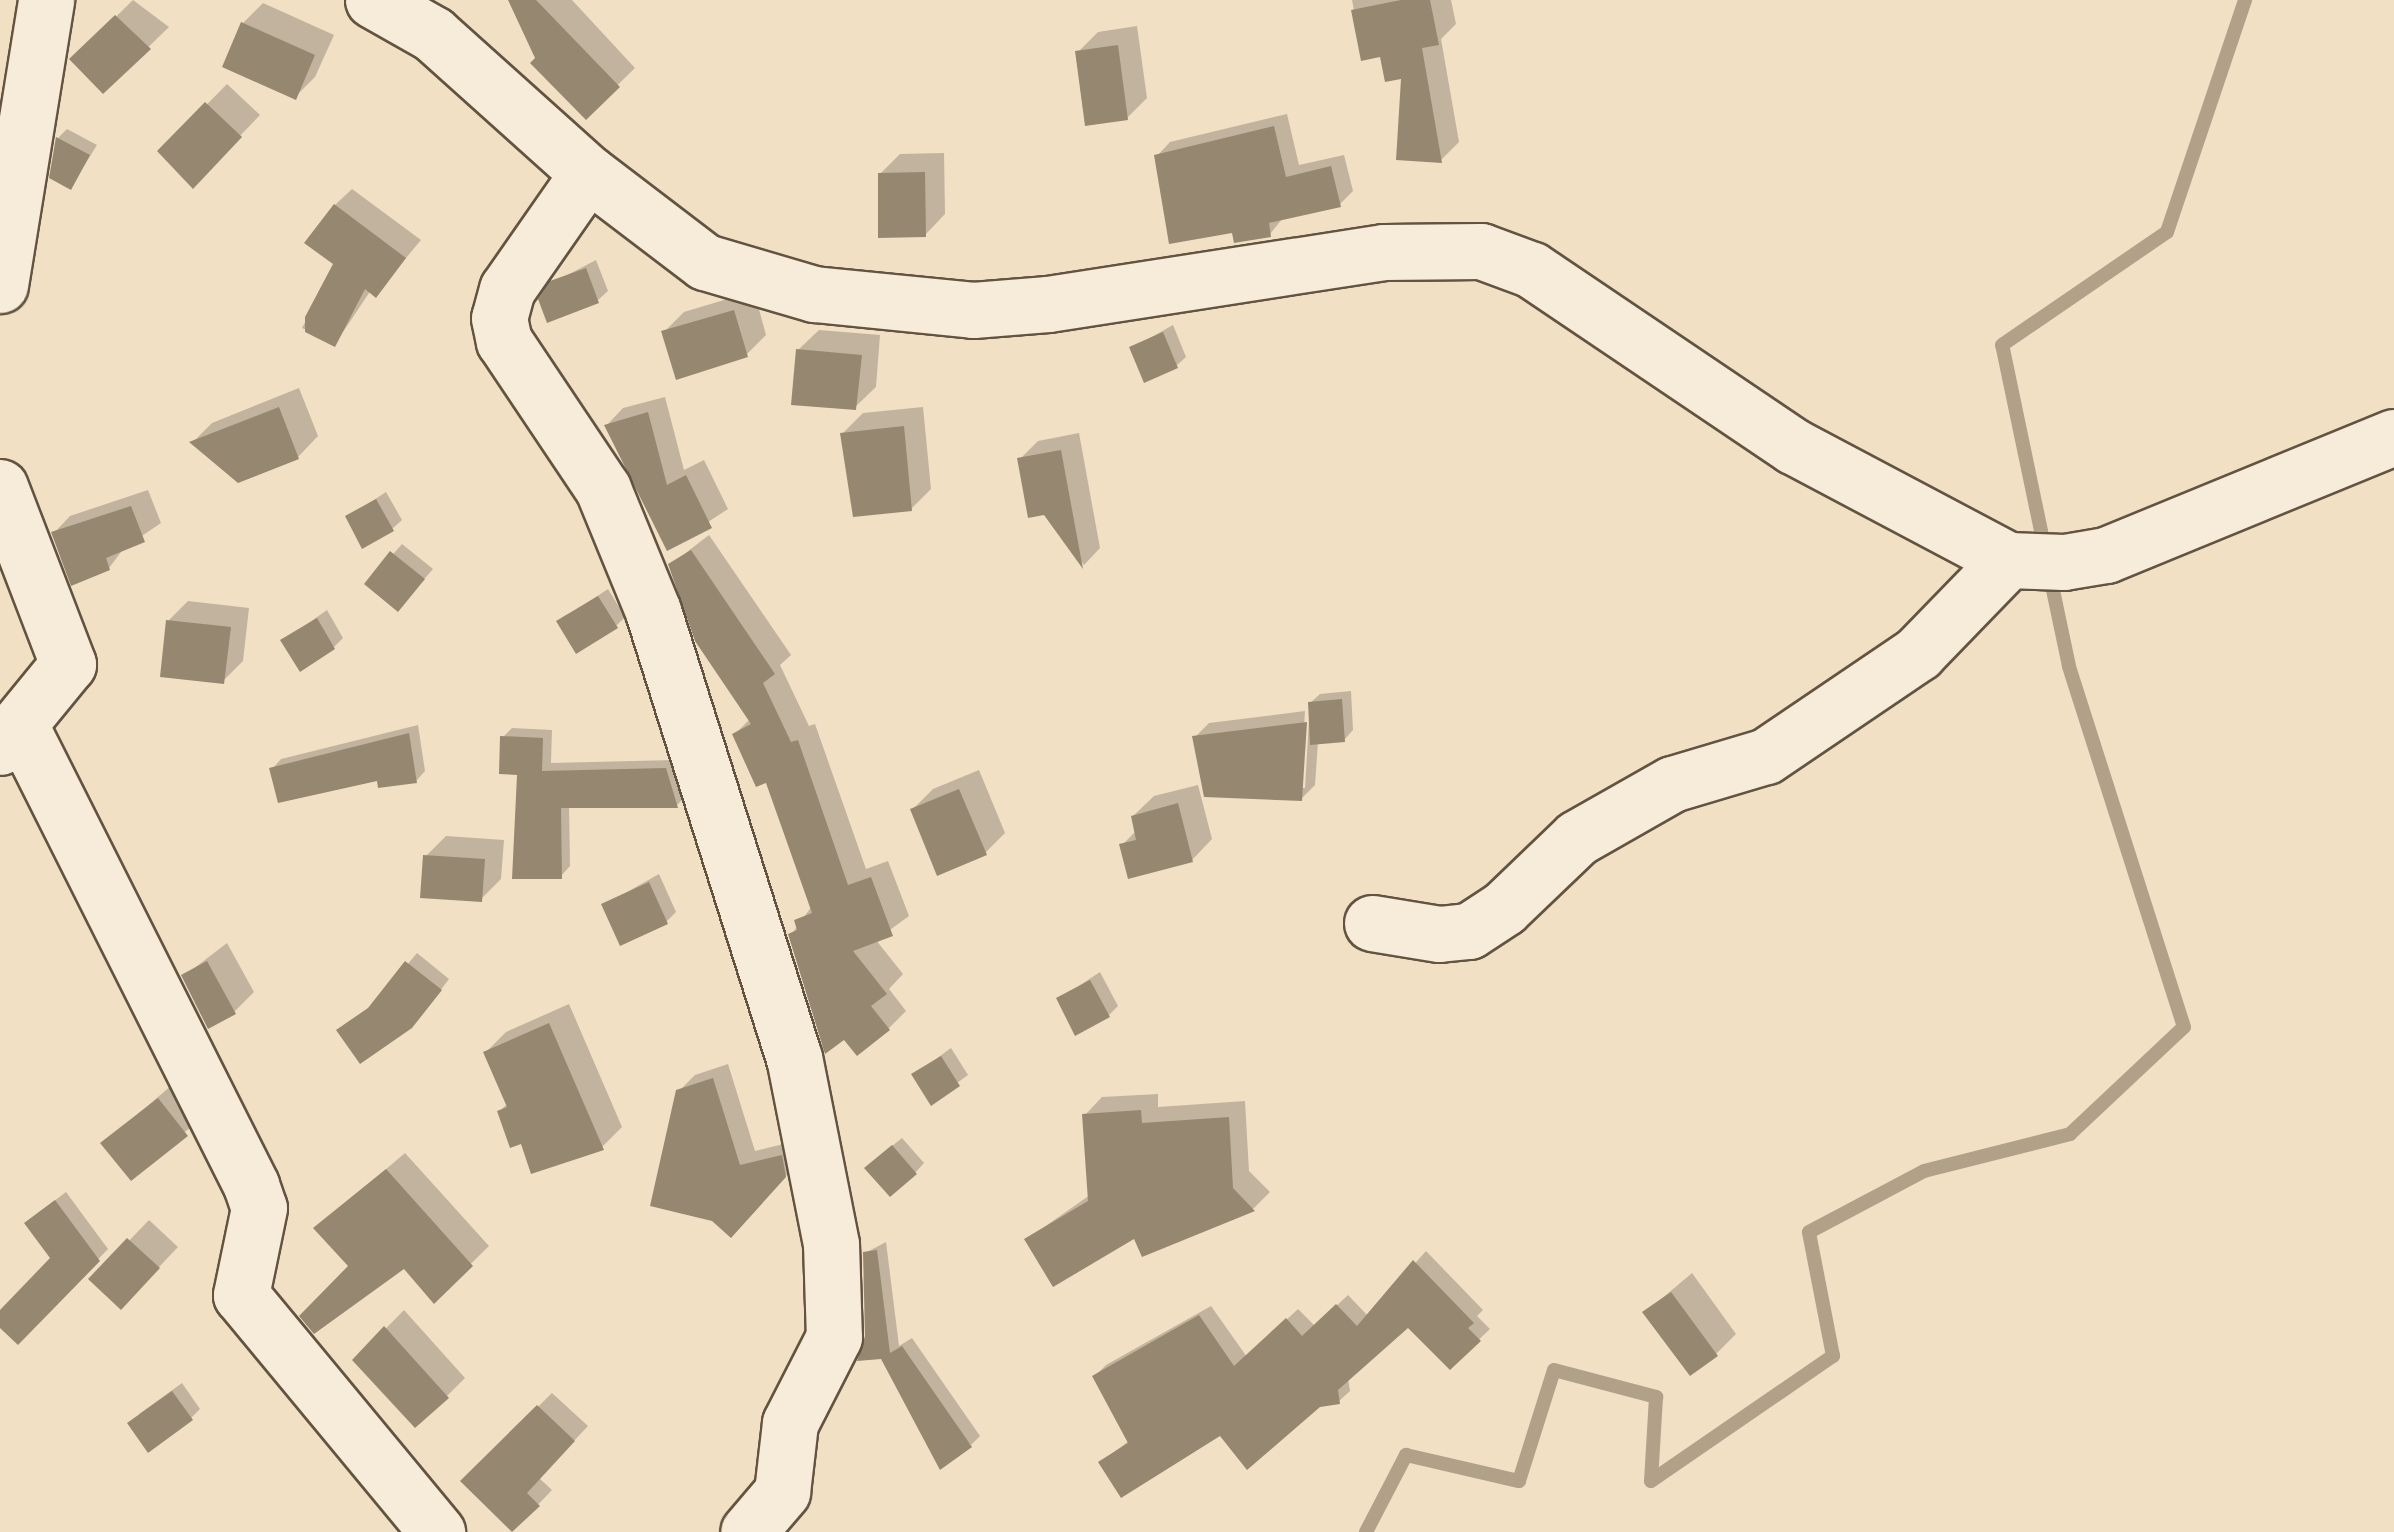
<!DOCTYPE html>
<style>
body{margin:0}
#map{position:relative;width:2394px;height:1532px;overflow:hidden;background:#f2e0c5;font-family:"IM FELL DW Pica",serif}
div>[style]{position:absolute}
.shadow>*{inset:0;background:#0003}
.stream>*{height:14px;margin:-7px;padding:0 7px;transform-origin:7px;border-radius:7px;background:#b1a189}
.building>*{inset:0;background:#968771}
.roads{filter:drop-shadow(2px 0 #625441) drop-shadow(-2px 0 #625441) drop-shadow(0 2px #625441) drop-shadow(0 -2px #625441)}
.minor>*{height:55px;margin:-27.5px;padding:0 27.5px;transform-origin:27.5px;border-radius:27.5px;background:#f7ebd9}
span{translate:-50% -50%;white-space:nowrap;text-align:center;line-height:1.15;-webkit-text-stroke:8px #f7ebd9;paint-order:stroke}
</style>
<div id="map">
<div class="shadow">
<i style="clip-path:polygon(133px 0,169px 27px,103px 91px,73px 59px)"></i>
<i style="clip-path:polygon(511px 0,572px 0,635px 68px,586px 116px,538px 59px)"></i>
<i style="clip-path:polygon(1352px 0,1451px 0,1456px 24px,1441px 39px,1459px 142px,1441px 160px,1404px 76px,1382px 54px,1363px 58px)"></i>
<i style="clip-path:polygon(263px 3px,334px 35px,315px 77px,295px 97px,243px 23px)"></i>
<i style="clip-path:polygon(1137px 26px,1147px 98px,1127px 118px,1078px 52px,1098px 32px)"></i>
<i style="clip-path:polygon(227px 84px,260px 115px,212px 165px,161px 151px)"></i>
<i style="clip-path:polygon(1287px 114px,1299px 165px,1344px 155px,1353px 191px,1339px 205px,1283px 218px,1270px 234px,1234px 230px,1157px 156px,1170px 142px)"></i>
<i style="clip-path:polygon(67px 129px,97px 145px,71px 187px,58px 138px)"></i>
<i style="clip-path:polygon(944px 153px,945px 214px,925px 235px,880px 174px,900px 154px)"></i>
<i style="clip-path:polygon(352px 189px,421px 240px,376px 294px,371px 290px,335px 344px,302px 328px,336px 264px,335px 205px)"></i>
<i style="clip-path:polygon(596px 260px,608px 291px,598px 300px,552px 283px)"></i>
<i style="clip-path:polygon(754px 291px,766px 335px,746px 355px,664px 332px,684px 312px)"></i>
<i style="clip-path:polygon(1173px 325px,1186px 357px,1176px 366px,1132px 348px)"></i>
<i style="clip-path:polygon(819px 330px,880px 335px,876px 387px,855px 407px,798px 350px)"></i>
<i style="clip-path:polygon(299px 388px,318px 436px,298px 457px,193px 442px,212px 423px)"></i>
<i style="clip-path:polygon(665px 397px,684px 470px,704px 460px,728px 509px,668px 548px,607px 425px,623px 408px)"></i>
<i style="clip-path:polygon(923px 407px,931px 489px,911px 509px,843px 433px,863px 413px)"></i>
<i style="clip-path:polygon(1079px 433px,1100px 548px,1084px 565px,1045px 512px,1020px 459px,1038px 441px)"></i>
<i style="clip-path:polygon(148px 490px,161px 523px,124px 548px,109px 568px,54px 533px,70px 516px)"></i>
<i style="clip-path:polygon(386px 492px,402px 520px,392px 529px,348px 517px)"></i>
<i style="clip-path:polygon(709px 535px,791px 655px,780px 665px,809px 726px,815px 724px,866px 869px,888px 861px,909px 916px,876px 940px,903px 974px,889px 989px,906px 1011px,888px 1029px,791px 935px,812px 906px,767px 779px,735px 734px,750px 719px,670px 565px)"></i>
<i style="clip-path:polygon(402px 544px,433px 569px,407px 599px,367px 584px)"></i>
<i style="clip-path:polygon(608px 589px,625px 617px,616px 626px,559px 621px)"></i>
<i style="clip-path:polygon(188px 601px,249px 608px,243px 661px,223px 681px,168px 621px)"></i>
<i style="clip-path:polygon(327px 610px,343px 638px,334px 647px,283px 641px)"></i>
<i style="clip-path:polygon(1351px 691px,1353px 730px,1344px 740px,1318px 742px,1315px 785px,1301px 799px,1195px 737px,1209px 723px,1305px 711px,1300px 788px,1305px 788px,1310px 703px,1320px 694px)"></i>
<i style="clip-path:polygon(418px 725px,425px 771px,416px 781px,272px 769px,281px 759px)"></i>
<i style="clip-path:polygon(512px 728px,552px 730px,551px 763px,675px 760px,686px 796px,677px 805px,569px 805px,570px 866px,561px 876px,503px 737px)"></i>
<i style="clip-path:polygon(979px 770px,1005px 833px,985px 853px,913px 809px,933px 789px)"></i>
<i style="clip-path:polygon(1198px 785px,1212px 839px,1192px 860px,1122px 845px,1137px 830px,1133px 816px,1154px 796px)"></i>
<i style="clip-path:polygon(446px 836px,504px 840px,501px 879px,481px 899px,426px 856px)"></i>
<i style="clip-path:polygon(659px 874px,676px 912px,666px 922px,604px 905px)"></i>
<i style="clip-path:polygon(227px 943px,254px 992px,234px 1012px,184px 976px)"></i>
<i style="clip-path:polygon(417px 953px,449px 979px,421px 1016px,340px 1030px,375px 1003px)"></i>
<i style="clip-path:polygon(1100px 972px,1118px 1006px,1109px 1015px,1059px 999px)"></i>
<i style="clip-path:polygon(569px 1004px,622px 1127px,602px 1147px,523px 1141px,500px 1111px,508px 1103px,486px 1052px,506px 1032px)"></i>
<i style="clip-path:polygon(951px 1048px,968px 1075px,931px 1102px,914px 1075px)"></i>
<i style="clip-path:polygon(728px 1064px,755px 1151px,796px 1141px,800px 1160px,746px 1220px,679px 1091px,695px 1075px)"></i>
<i style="clip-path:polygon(179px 1079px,206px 1114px,131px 1178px,104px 1143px)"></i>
<i style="clip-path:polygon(1158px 1094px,1158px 1107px,1245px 1101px,1249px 1171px,1270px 1192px,1254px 1208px,1143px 1254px,1135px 1235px,1027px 1239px,1090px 1195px,1085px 1115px,1102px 1097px)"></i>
<i style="clip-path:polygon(902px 1138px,924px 1163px,915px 1173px,877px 1158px)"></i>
<i style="clip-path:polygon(405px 1153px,489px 1246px,434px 1300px,404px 1266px,352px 1266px,317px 1228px)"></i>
<i style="clip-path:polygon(66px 1192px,108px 1249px,18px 1342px,0 1324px,0 1313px,53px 1258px,37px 1214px)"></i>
<i style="clip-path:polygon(149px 1220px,178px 1247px,141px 1286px,92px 1279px)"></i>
<i style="clip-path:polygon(886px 1242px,899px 1346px,912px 1338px,980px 1436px,971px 1445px,868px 1336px,865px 1253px)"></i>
<i style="clip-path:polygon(1426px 1251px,1483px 1310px,1477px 1316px,1490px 1329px,1450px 1367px,1408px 1325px,1348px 1378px,1350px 1391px,1338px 1402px,1101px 1462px,1130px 1440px,1095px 1376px,1106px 1365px,1211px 1306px,1247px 1357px,1298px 1309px,1315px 1326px,1348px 1295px,1368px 1316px)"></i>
<i style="clip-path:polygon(1692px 1273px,1736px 1334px,1716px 1354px,1646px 1312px)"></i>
<i style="clip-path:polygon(404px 1310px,465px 1378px,447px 1396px,355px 1360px)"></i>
<i style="clip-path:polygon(182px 1383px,200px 1409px,191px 1418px,139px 1414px)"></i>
<i style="clip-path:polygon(552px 1393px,588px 1426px,539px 1478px,552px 1490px,514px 1530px,463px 1481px)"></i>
</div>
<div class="stream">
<i style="left:2045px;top:550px;width:209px;rotate:-101.8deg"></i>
<i style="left:2002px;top:345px;width:200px;rotate:-34.4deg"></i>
<i style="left:2167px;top:232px;width:245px;rotate:-71.4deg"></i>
<i style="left:1366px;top:1532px;width:87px;rotate:-62.5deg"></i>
<i style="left:1406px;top:1455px;width:116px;rotate:13deg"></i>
<i style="left:1519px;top:1481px;width:116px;rotate:-72.5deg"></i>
<i style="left:1554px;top:1370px;width:106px;rotate:14.8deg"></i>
<i style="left:1656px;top:1397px;width:84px;rotate:93.4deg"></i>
<i style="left:1651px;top:1481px;width:221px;rotate:-34.5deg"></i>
<i style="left:1833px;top:1356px;width:126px;rotate:-101deg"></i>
<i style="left:1809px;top:1232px;width:130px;rotate:-27.9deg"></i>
<i style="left:1924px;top:1171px;width:151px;rotate:-14.2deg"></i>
<i style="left:2070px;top:1134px;width:156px;rotate:-43.2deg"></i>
<i style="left:2184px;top:1027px;width:379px;rotate:-107.7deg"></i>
<i style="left:2069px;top:666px;width:97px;rotate:-101.9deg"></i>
</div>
<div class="building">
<i style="clip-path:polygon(508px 0,536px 0,620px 87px,586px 120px,530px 63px,535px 58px)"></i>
<i style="clip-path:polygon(1401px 0,1430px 0,1439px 45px,1422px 48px,1442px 163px,1396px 160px,1401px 79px,1385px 82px,1380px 57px,1361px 61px,1351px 10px)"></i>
<i style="clip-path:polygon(115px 15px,151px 49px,103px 94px,69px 59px)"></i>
<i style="clip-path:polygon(241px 22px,315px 55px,296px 100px,222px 67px)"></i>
<i style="clip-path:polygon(1118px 45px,1128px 120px,1085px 126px,1075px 51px)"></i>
<i style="clip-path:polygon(205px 102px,242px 137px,193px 189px,157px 151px)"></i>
<i style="clip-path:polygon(1274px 126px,1286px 177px,1331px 166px,1341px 207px,1269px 223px,1271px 237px,1234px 243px,1232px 233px,1169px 244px,1154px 155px)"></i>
<i style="clip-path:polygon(56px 137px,90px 155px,71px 190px,49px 178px)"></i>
<i style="clip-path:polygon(925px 172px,926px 237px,878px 238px,878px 173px)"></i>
<i style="clip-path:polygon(334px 204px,406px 258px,376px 298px,365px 289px,335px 347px,305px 332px,305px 317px,333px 264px,304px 243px)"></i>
<i style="clip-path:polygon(586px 268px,599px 303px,547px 323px,538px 299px,550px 281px)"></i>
<i style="clip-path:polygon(734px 310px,748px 357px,676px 380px,661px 331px)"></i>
<i style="clip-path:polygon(1163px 332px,1178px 368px,1144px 383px,1129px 347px)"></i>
<i style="clip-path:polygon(796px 349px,862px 355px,856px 410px,791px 405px)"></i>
<i style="clip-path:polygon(279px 407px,299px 459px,238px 483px,189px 442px)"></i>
<i style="clip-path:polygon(648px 412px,667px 485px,686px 475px,712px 528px,667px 551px,604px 425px)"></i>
<i style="clip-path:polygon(904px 426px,912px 511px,853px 517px,840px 433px)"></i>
<i style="clip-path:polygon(1061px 450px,1083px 569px,1044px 515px,1028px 518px,1017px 458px)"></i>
<i style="clip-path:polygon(376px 499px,394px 531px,362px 549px,345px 516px)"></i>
<i style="clip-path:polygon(131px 506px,145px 542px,106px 558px,110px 570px,71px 586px,51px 532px)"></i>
<i style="clip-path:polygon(691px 550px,775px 674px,763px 683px,791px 742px,798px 740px,848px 885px,871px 877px,893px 936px,853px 951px,887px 994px,871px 1006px,890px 1030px,857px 1056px,844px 1040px,825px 1054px,788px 934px,797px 930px,794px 920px,812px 913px,766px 783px,756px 787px,732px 734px,751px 724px,695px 641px,668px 564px)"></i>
<i style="clip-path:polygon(390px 551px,425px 579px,398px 612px,364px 584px)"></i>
<i style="clip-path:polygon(598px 596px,618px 628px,576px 654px,556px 621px)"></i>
<i style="clip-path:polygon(317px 618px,335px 649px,300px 672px,280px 640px)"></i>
<i style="clip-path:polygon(166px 620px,231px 627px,224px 684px,160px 677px)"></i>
<i style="clip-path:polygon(1342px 699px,1345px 742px,1310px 745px,1308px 702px)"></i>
<i style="clip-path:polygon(1307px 722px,1302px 801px,1204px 797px,1192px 736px)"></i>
<i style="clip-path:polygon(409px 733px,417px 783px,378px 788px,377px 781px,278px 803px,269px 768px)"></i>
<i style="clip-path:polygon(500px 736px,543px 738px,542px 771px,666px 768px,678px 808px,561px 808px,562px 879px,512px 879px,517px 775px,499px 774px)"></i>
<i style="clip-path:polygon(959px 789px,987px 855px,937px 876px,910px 809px)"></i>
<i style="clip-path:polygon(1178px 803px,1193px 862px,1128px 879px,1119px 844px,1136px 840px,1131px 816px)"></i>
<i style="clip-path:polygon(423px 855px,485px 859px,482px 902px,420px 898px)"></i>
<i style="clip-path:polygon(649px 882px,668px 924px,620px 946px,601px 904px)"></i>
<i style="clip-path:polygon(207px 961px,236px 1014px,208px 1029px,181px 975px)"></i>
<i style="clip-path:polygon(405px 961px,442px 990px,412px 1028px,360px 1064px,336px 1030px,368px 1008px)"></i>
<i style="clip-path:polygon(1090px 980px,1110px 1017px,1075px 1036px,1056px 998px)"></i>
<i style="clip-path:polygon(549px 1023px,604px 1150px,531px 1174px,521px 1144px,510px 1148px,497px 1111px,507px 1107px,483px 1052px)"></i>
<i style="clip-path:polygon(941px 1056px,960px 1086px,931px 1106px,911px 1074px)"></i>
<i style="clip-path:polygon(713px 1078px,740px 1165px,782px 1155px,786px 1177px,731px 1238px,712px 1221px,650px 1206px,676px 1090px)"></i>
<i style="clip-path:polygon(158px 1098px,188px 1136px,131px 1181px,100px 1143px)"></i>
<i style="clip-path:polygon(1141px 1110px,1142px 1123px,1229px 1117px,1233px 1188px,1255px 1211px,1142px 1257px,1134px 1239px,1053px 1287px,1024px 1239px,1088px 1201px,1082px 1114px)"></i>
<i style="clip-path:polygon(892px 1145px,917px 1174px,890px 1197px,864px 1168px)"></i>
<i style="clip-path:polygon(386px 1169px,473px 1266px,434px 1304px,404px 1269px,314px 1334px,299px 1316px,348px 1266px,313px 1228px)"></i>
<i style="clip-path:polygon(55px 1200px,100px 1261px,18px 1345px,0 1328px,0 1310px,50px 1258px,24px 1223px)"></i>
<i style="clip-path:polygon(127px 1238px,160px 1268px,121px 1310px,88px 1279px)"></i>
<i style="clip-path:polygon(877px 1250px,890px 1353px,902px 1346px,972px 1447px,940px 1470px,881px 1359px,857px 1361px,865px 1336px,863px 1252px)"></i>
<i style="clip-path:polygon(1413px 1260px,1474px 1323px,1468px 1328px,1481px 1341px,1450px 1370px,1408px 1328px,1338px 1390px,1340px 1404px,1320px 1407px,1247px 1470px,1220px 1436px,1121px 1498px,1098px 1462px,1128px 1443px,1092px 1376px,1199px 1315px,1234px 1366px,1286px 1318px,1302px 1336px,1336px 1304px,1357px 1326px)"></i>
<i style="clip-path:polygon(1671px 1292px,1718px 1356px,1690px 1376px,1642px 1312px)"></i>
<i style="clip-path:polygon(384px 1326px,449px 1398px,415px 1428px,352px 1360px)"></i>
<i style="clip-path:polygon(172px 1391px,193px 1420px,148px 1453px,127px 1423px)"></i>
<i style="clip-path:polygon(537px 1405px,575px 1441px,527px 1493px,540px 1506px,512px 1532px,460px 1481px)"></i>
</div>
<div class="roads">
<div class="minor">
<i style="left:373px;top:0;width:69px;rotate:29.5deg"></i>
<i style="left:433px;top:34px;width:208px;rotate:41.9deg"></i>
<i style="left:588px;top:173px;width:147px;rotate:37.3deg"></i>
<i style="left:705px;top:262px;width:114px;rotate:16.4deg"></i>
<i style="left:814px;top:294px;width:160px;rotate:5.7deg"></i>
<i style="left:973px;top:310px;width:75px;rotate:-4.6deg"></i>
<i style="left:1048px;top:304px;width:340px;rotate:-8.8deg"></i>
<i style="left:1384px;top:252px;width:97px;rotate:-0.6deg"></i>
<i style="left:1481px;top:251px;width:54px;rotate:20.4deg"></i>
<i style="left:1532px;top:270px;width:315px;rotate:34deg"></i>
<i style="left:1793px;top:446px;width:243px;rotate:27.9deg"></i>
<i style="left:2008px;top:560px;width:56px;rotate:2deg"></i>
<i style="left:2064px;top:562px;width:43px;rotate:-9.5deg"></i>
<i style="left:2106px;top:555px;width:311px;rotate:-22.3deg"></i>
<i style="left:588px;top:173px;width:141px;rotate:124.9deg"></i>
<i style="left:507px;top:289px;width:30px;rotate:105deg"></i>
<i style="left:499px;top:318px;width:24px;rotate:78deg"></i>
<i style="left:504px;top:341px;width:178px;rotate:56.2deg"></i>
<i style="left:603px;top:489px;width:132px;rotate:67.7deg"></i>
<i style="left:653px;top:611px;width:468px;rotate:72.5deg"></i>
<i style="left:794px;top:1057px;width:191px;rotate:78.8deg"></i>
<i style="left:831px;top:1244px;width:93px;rotate:88.2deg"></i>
<i style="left:834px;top:1337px;width:97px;rotate:117.1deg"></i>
<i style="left:790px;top:1423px;width:69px;rotate:96.6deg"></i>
<i style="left:782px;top:1492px;width:52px;rotate:130.4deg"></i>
<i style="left:0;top:285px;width:289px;rotate:-80.8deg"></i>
<i style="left:0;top:487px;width:190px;rotate:69deg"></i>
<i style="left:68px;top:664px;width:107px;rotate:129.3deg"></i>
<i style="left:21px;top:727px;width:513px;rotate:63.33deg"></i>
<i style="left:251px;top:1185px;width:24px;rotate:71deg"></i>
<i style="left:259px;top:1208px;width:89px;rotate:101.7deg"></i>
<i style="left:241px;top:1295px;width:308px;rotate:50.4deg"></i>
<i style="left:1372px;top:923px;width:68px;rotate:9.3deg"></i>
<i style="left:1439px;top:934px;width:30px;rotate:-6deg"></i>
<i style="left:1469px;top:931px;width:42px;rotate:-33.3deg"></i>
<i style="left:1504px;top:908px;width:101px;rotate:-43.8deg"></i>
<i style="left:1577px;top:838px;width:109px;rotate:-29.6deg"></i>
<i style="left:1672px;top:784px;width:98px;rotate:-16.6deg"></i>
<i style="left:1766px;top:756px;width:184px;rotate:-34.1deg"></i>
<i style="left:1918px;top:653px;width:129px;rotate:-45.9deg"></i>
</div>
</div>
</div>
